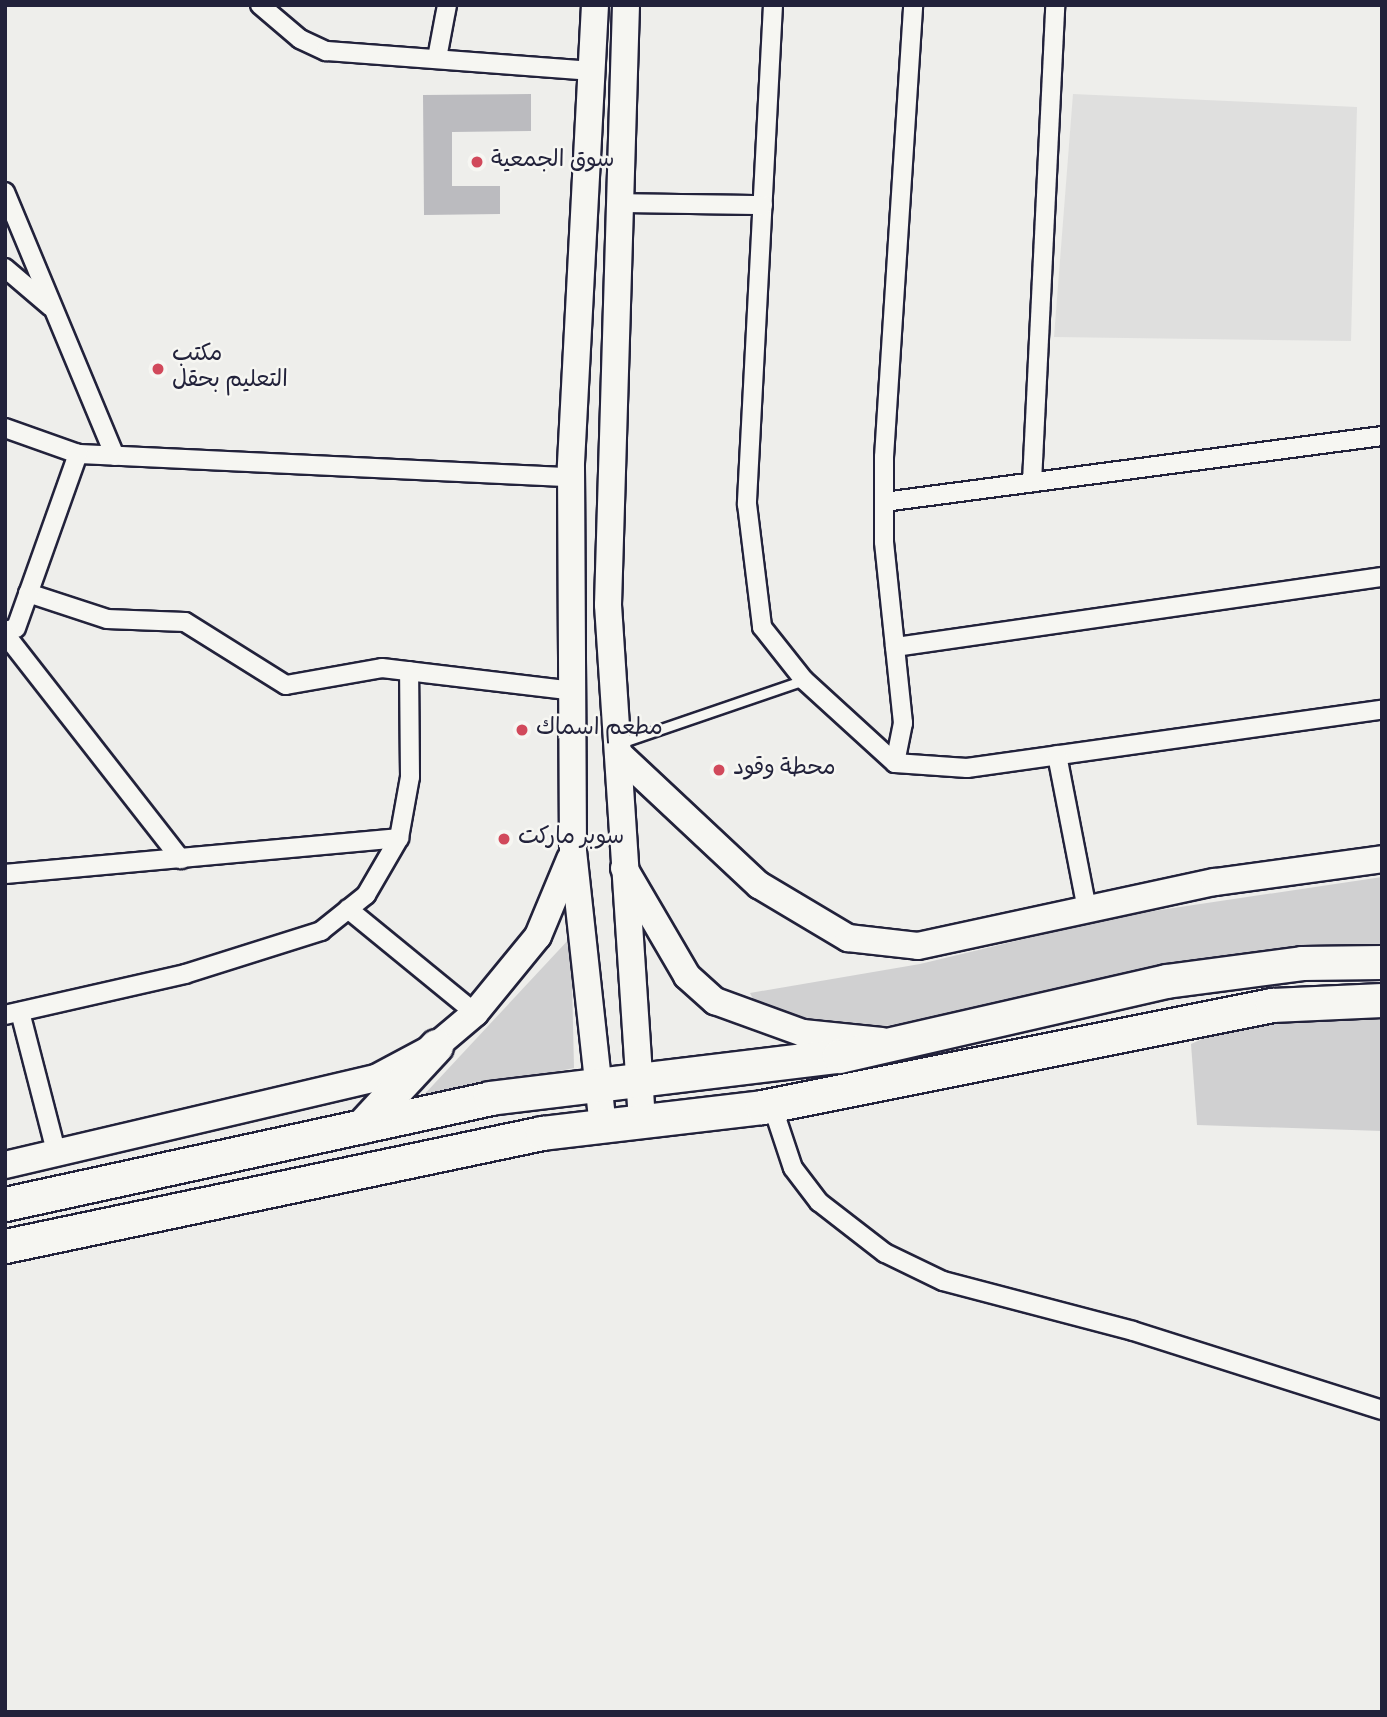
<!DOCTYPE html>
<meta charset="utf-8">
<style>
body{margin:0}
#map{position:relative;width:1387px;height:1717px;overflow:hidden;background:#eeeeeb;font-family:Dekko,"Playpen Sans Arabic",sans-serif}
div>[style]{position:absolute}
.built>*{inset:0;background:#dfdfde}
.green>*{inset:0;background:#d0d0d1}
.building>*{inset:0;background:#bbbbbf}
.roads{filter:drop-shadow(2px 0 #22223b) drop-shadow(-2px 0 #22223b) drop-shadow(0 2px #22223b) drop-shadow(0 -2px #22223b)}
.lane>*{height:9px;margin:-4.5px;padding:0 4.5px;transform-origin:4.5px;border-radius:4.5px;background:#f6f6f2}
.street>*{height:18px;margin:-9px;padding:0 9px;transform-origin:9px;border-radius:9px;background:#f6f6f2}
.secondary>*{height:26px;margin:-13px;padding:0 13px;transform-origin:13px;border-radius:13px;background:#f6f6f2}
.highway>*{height:33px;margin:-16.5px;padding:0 16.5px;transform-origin:16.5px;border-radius:16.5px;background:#f6f6f2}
.dots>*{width:19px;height:19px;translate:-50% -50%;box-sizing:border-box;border:4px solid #f6f6f2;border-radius:50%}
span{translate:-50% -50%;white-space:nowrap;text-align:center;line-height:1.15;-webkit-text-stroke:5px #f6f6f2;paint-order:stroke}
.poi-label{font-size:23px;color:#22223b}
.left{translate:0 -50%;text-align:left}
.frame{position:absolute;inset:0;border:7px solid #22223b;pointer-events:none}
</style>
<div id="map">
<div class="built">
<i style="clip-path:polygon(1073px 94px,1357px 107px,1351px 341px,1054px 337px)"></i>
</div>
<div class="green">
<i style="clip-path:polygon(1382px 877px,1382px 949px,1271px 950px,885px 1026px,822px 1023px,757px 1007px,750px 993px,920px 964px,1120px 916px)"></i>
<i style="clip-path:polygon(571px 937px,574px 1068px,420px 1099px)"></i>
<i style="clip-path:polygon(1382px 1013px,1382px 1131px,1197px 1125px,1191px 1044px,1235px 1024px)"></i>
</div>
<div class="building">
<i style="clip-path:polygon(531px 94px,531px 131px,452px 132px,452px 186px,500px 186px,500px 214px,424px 215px,423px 95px)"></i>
</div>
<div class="roads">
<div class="lane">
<i style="left:620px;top:743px;width:194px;rotate:-18.9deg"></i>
</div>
<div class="street">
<i style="left:260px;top:5px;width:52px;rotate:40.4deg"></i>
<i style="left:300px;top:39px;width:29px;rotate:25deg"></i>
<i style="left:326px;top:51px;width:265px;rotate:4.3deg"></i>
<i style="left:773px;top:5px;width:500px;rotate:93deg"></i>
<i style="left:747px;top:504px;width:124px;rotate:83deg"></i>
<i style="left:762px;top:627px;width:68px;rotate:51.6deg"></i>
<i style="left:804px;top:680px;width:123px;rotate:42.4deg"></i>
<i style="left:895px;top:763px;width:72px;rotate:4deg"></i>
<i style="left:967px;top:768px;width:419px;rotate:-8deg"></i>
<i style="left:437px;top:58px;width:54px;rotate:-79.3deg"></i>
<i style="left:5px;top:192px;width:286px;rotate:67.4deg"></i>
<i style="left:617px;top:203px;width:146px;rotate:0.8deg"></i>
<i style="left:5px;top:268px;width:60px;rotate:40.3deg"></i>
<i style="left:5px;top:428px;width:77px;rotate:19.6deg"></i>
<i style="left:78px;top:454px;width:494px;rotate:2.7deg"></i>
<i style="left:1032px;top:482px;width:478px;rotate:-87.2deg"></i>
<i style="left:884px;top:502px;width:502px;rotate:-7.55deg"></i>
<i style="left:28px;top:593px;width:83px;rotate:18.2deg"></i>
<i style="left:107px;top:619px;width:78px;rotate:2.2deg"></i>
<i style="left:185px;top:622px;width:119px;rotate:32deg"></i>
<i style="left:286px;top:685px;width:97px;rotate:-10deg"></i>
<i style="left:382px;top:668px;width:195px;rotate:6.8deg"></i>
<i style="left:5px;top:631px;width:11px;rotate:-15deg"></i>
<i style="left:16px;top:628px;width:185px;rotate:-70.4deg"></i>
<i style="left:5px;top:634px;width:286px;rotate:52deg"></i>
<i style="left:895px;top:647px;width:492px;rotate:-8.2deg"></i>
<i style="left:1057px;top:755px;width:158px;rotate:79deg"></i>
<i style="left:895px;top:763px;width:41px;rotate:-78.7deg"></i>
<i style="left:903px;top:723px;width:182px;rotate:-96deg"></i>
<i style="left:884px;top:542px;width:85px;rotate:-90deg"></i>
<i style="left:884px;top:457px;width:453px;rotate:-86.3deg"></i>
<i style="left:5px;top:874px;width:396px;rotate:-5.2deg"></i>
<i style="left:348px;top:909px;width:164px;rotate:39.3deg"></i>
<i style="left:20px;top:1012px;width:144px;rotate:75.5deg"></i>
<i style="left:5px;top:1015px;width:185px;rotate:-12.8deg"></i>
<i style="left:185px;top:974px;width:143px;rotate:-17.5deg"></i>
<i style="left:321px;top:931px;width:58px;rotate:-38.7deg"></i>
<i style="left:366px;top:895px;width:66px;rotate:-59.9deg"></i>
<i style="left:399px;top:838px;width:62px;rotate:-79.8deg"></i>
<i style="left:410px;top:777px;width:106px;rotate:-90.5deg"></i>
<i style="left:772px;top:1105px;width:66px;rotate:71.6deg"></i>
<i style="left:793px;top:1168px;width:43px;rotate:52.6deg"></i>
<i style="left:819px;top:1202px;width:83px;rotate:37.7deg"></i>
<i style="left:885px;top:1253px;width:64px;rotate:25.8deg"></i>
<i style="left:943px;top:1281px;width:196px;rotate:14.7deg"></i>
<i style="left:1133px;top:1331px;width:261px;rotate:17.6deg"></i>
</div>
<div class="secondary">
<i style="left:595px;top:5px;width:463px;rotate:93deg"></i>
<i style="left:571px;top:467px;width:384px;rotate:89.7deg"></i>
<i style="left:573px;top:851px;width:277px;rotate:83.8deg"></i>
<i style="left:626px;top:5px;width:600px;rotate:91.72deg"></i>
<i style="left:608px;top:605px;width:517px;rotate:86.23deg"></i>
<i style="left:621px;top:756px;width:189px;rotate:43.1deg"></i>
<i style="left:759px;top:885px;width:104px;rotate:30.8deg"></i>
<i style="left:848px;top:938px;width:70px;rotate:6.5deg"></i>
<i style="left:918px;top:946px;width:304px;rotate:-12.2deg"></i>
<i style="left:1215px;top:882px;width:169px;rotate:-7.8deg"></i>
<i style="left:624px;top:868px;width:125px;rotate:59.7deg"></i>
<i style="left:687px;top:976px;width:38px;rotate:42deg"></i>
<i style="left:715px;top:1001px;width:94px;rotate:20deg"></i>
<i style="left:803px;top:1033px;width:79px;rotate:5.8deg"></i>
<i style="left:5px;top:1165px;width:381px;rotate:-13.2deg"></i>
<i style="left:376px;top:1078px;width:68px;rotate:-28.1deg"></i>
<i style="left:436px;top:1046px;width:51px;rotate:-40.2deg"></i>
<i style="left:475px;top:1013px;width:99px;rotate:-50.7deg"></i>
<i style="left:538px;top:936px;width:83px;rotate:-67.4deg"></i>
</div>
<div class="highway">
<i style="left:362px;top:1126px;width:109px;rotate:-47.2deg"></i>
<i style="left:5px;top:1204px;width:496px;rotate:-12.3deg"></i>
<i style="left:490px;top:1098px;width:352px;rotate:-6.9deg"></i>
<i style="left:839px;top:1056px;width:335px;rotate:-12.9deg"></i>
<i style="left:1166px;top:981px;width:137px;rotate:-7.5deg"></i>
<i style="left:1302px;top:963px;width:80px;rotate:-0.7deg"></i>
<i style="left:5px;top:1246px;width:549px;rotate:-11.88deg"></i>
<i style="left:542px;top:1133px;width:222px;rotate:-6.7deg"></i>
<i style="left:762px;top:1107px;width:520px;rotate:-11.31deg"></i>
<i style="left:1272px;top:1005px;width:110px;rotate:-2.6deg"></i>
</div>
</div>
<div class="dots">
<i style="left:477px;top:162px;background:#d1495b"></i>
<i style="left:158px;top:369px;background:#d1495b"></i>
<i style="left:522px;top:730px;background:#d1495b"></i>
<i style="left:719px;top:770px;background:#d1495b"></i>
<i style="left:504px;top:839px;background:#d1495b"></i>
</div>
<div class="poi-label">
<span class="left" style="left:491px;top:162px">سوق الجمعية</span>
<span class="left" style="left:172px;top:369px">مكتب<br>التعليم بحقل</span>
<span class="left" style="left:536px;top:730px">مطعم اسماك</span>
<span class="left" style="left:733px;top:770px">محطة وقود</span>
<span class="left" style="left:518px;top:839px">سوبر ماركت</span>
</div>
<div class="frame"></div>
</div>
